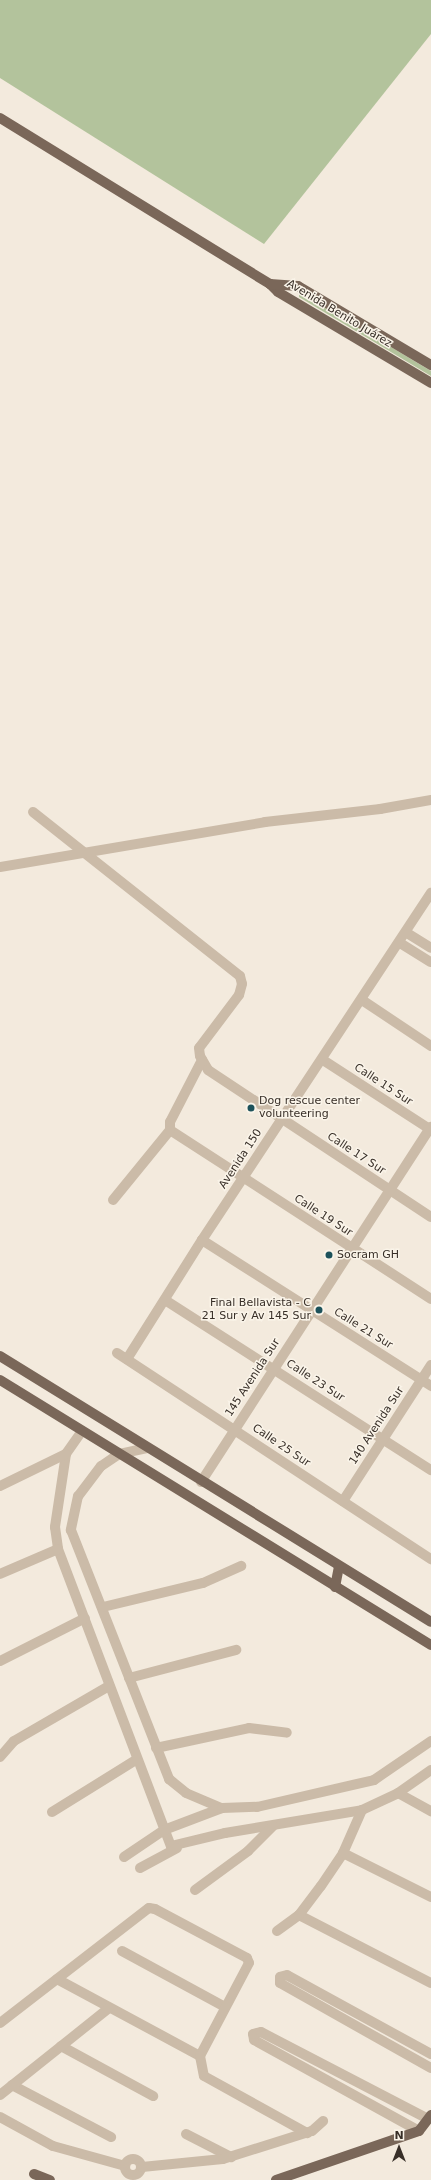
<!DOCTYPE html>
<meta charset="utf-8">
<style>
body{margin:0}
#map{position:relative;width:431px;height:2180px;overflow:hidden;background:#f3eadd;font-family:"DejaVu Sans",sans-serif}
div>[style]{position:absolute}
.green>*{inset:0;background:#b3c39c}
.minor>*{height:10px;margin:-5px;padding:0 5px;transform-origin:5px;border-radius:5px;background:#cbbba8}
.minor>.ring{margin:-5px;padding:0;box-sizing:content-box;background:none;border:10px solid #cbbba8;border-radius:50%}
.major>*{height:10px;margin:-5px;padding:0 5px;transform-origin:5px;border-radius:5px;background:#7a6759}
.dots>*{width:11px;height:11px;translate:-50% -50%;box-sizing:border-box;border:2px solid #faf4e9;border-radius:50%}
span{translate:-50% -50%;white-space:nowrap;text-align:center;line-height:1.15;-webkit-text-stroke:3px #faf4e9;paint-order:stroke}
.street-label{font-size:11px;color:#382f28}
.poi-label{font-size:11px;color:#382f28}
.left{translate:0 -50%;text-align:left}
.right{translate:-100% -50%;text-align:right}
.north{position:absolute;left:379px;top:2128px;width:40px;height:40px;-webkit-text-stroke:3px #faf4e9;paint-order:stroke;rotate:0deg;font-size:11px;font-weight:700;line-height:16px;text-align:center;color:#382f28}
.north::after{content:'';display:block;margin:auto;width:14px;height:18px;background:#382f28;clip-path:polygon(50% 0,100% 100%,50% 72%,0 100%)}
</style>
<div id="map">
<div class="green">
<i style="clip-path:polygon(0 0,431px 0,431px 34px,264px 244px,0 78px)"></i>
<i style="clip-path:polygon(299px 292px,431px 371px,431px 376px,299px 297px)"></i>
</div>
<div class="minor">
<i style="left:33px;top:812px;width:264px;rotate:38.4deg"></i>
<i style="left:240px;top:976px;width:8px;rotate:76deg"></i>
<i style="left:242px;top:984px;width:11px;rotate:105deg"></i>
<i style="left:239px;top:995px;width:66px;rotate:127deg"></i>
<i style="left:199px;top:1048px;width:8px;rotate:83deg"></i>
<i style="left:200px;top:1056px;width:16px;rotate:60deg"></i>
<i style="left:208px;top:1070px;width:267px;rotate:33.4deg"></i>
<i style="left:0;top:867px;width:269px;rotate:-9.6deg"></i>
<i style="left:265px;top:822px;width:116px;rotate:-6.4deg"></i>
<i style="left:380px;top:809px;width:52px;rotate:-10deg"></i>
<i style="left:407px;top:933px;width:28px;rotate:32deg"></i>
<i style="left:400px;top:943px;width:36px;rotate:32deg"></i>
<i style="left:362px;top:1000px;width:83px;rotate:33.7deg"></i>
<i style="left:323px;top:1060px;width:129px;rotate:32.9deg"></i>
<i style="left:170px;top:1130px;width:311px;rotate:32.9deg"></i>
<i style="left:113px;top:1200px;width:90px;rotate:-50.8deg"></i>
<i style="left:170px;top:1130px;width:8px;rotate:-90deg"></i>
<i style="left:170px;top:1122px;width:70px;rotate:-62.7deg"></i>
<i style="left:202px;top:1240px;width:272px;rotate:32.5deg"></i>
<i style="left:165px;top:1300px;width:316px;rotate:32.6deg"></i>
<i style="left:117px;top:1353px;width:376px;rotate:33.3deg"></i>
<i style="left:127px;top:1359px;width:141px;rotate:-57.8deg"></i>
<i style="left:202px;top:1240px;width:416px;rotate:-56.6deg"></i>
<i style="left:82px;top:1431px;width:28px;rotate:125deg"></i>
<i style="left:66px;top:1454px;width:74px;rotate:98.6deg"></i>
<i style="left:55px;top:1527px;width:22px;rotate:82deg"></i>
<i style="left:58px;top:1549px;width:318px;rotate:69.2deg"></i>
<i style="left:171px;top:1846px;width:56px;rotate:-13.5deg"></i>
<i style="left:225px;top:1833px;width:139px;rotate:-9.5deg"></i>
<i style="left:362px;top:1810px;width:40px;rotate:-25deg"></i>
<i style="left:398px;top:1793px;width:40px;rotate:-34.9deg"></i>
<i style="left:147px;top:1448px;width:29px;rotate:168deg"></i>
<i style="left:119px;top:1454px;width:22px;rotate:146deg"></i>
<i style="left:101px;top:1466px;width:38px;rotate:127deg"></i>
<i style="left:78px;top:1496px;width:35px;rotate:102deg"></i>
<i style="left:71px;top:1530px;width:268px;rotate:68.5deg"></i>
<i style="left:169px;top:1779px;width:22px;rotate:39deg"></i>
<i style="left:186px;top:1793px;width:39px;rotate:23deg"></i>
<i style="left:201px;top:1482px;width:423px;rotate:-57.1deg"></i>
<i style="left:0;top:1486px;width:73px;rotate:-25.9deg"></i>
<i style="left:343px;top:1501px;width:162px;rotate:-57.1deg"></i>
<i style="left:0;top:1574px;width:63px;rotate:-23.3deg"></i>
<i style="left:103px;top:1607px;width:103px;rotate:-13.5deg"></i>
<i style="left:203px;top:1583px;width:42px;rotate:-24.1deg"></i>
<i style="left:0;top:1661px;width:95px;rotate:-26.8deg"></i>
<i style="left:129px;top:1678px;width:111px;rotate:-14.7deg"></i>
<i style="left:156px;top:1748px;width:95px;rotate:-12.1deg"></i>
<i style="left:249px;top:1728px;width:38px;rotate:7deg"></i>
<i style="left:0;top:1757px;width:21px;rotate:-49deg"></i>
<i style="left:14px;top:1741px;width:110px;rotate:-30.1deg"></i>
<i style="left:398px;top:1793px;width:38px;rotate:29deg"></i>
<i style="left:52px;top:1812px;width:99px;rotate:-31.8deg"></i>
<i style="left:343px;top:1853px;width:98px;rotate:26.6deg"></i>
<i style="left:124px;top:1857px;width:48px;rotate:-34deg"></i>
<i style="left:164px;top:1830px;width:62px;rotate:-20.8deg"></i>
<i style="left:222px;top:1808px;width:35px;rotate:-2deg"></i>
<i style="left:257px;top:1807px;width:120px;rotate:-13deg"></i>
<i style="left:374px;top:1780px;width:69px;rotate:-34.4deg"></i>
<i style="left:140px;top:1868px;width:42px;rotate:-28.4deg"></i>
<i style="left:195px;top:1890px;width:66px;rotate:-36.3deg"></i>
<i style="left:248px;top:1851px;width:35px;rotate:-45deg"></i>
<i style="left:299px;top:1915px;width:148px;rotate:27.3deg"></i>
<i style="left:277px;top:1931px;width:27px;rotate:-36deg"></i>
<i style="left:299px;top:1915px;width:36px;rotate:-53deg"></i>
<i style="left:321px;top:1886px;width:40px;rotate:-56deg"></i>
<i style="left:343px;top:1853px;width:47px;rotate:-66.2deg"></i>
<i style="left:122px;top:1951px;width:117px;rotate:28.5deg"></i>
<i style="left:57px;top:1979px;width:162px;rotate:28.3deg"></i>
<i style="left:0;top:2023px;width:188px;rotate:-37.7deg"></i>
<i style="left:149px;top:1908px;width:6px;rotate:9deg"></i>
<i style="left:155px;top:1909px;width:104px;rotate:28deg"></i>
<i style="left:247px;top:1958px;width:5px;rotate:68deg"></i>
<i style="left:249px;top:1963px;width:105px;rotate:117.8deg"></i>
<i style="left:200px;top:2056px;width:20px;rotate:79deg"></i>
<i style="left:204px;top:2076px;width:118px;rotate:29deg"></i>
<i style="left:61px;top:2046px;width:105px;rotate:28.5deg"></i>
<i style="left:431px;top:2054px;width:164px;rotate:-151.3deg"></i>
<i style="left:287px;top:1975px;width:7px;rotate:164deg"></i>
<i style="left:280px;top:1977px;width:6px;rotate:90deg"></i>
<i style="left:280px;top:1983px;width:173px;rotate:29.4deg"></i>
<i style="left:12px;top:2085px;width:112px;rotate:27.7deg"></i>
<i style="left:0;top:2095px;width:139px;rotate:-38.6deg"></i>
<i style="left:0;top:2117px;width:60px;rotate:28.7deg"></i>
<i style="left:53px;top:2146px;width:75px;rotate:15.5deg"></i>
<i style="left:419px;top:2131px;width:188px;rotate:-151.1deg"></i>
<i style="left:254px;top:2040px;width:6px;rotate:-99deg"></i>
<i style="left:253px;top:2034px;width:8px;rotate:-14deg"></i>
<i style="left:261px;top:2032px;width:188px;rotate:27.5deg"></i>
<i style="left:186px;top:2134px;width:51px;rotate:27.1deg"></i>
<i class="ring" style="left:125px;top:2159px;width:6px;height:6px"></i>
<i style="left:142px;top:2167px;width:81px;rotate:-5.6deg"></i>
<i style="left:223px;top:2159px;width:93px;rotate:-17.5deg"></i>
<i style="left:312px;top:2131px;width:15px;rotate:-42deg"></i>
</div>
<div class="major">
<i style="left:0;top:118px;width:317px;rotate:31.6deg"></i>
<i style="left:270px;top:284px;width:11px;rotate:45deg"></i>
<i style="left:278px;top:292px;width:178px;rotate:30.7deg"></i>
<i style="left:270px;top:284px;width:28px;rotate:4deg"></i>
<i style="left:298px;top:286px;width:155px;rotate:30.7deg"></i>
<i style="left:0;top:1356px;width:506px;rotate:31.68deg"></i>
<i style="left:0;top:1380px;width:506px;rotate:31.59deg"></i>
<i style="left:335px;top:1587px;width:21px;rotate:-79deg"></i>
<i style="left:34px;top:2174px;width:17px;rotate:21deg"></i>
<i style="left:276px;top:2180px;width:151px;rotate:-18.9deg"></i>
<i style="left:419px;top:2131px;width:20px;rotate:-53deg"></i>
</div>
<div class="dots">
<i style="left:251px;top:1108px;background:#1d525b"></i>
<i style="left:329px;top:1255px;background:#1d525b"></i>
<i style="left:319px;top:1310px;background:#1d525b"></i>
</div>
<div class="street-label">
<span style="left:339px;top:314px;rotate:31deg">Avenida Benito Juárez</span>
<span style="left:383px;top:1085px;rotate:33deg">Calle 15 Sur</span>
<span style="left:356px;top:1154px;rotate:33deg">Calle 17 Sur</span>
<span style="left:241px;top:1159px;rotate:-57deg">Avenida 150</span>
<span style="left:323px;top:1216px;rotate:33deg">Calle 19 Sur</span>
<span style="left:363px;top:1329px;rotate:32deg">Calle 21 Sur</span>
<span style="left:253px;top:1378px;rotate:-57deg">145 Avenida Sur</span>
<span style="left:315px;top:1381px;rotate:33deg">Calle 23 Sur</span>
<span style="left:377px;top:1426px;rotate:-57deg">140 Avenida Sur</span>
<span style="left:281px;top:1446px;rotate:34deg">Calle 25 Sur</span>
</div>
<div class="poi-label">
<span class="left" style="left:259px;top:1108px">Dog rescue center<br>volunteering</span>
<span class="left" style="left:337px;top:1255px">Socram GH</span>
<span class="right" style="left:311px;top:1310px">Final Bellavista - C<br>21 Sur y Av 145 Sur</span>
</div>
<div class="north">N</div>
</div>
